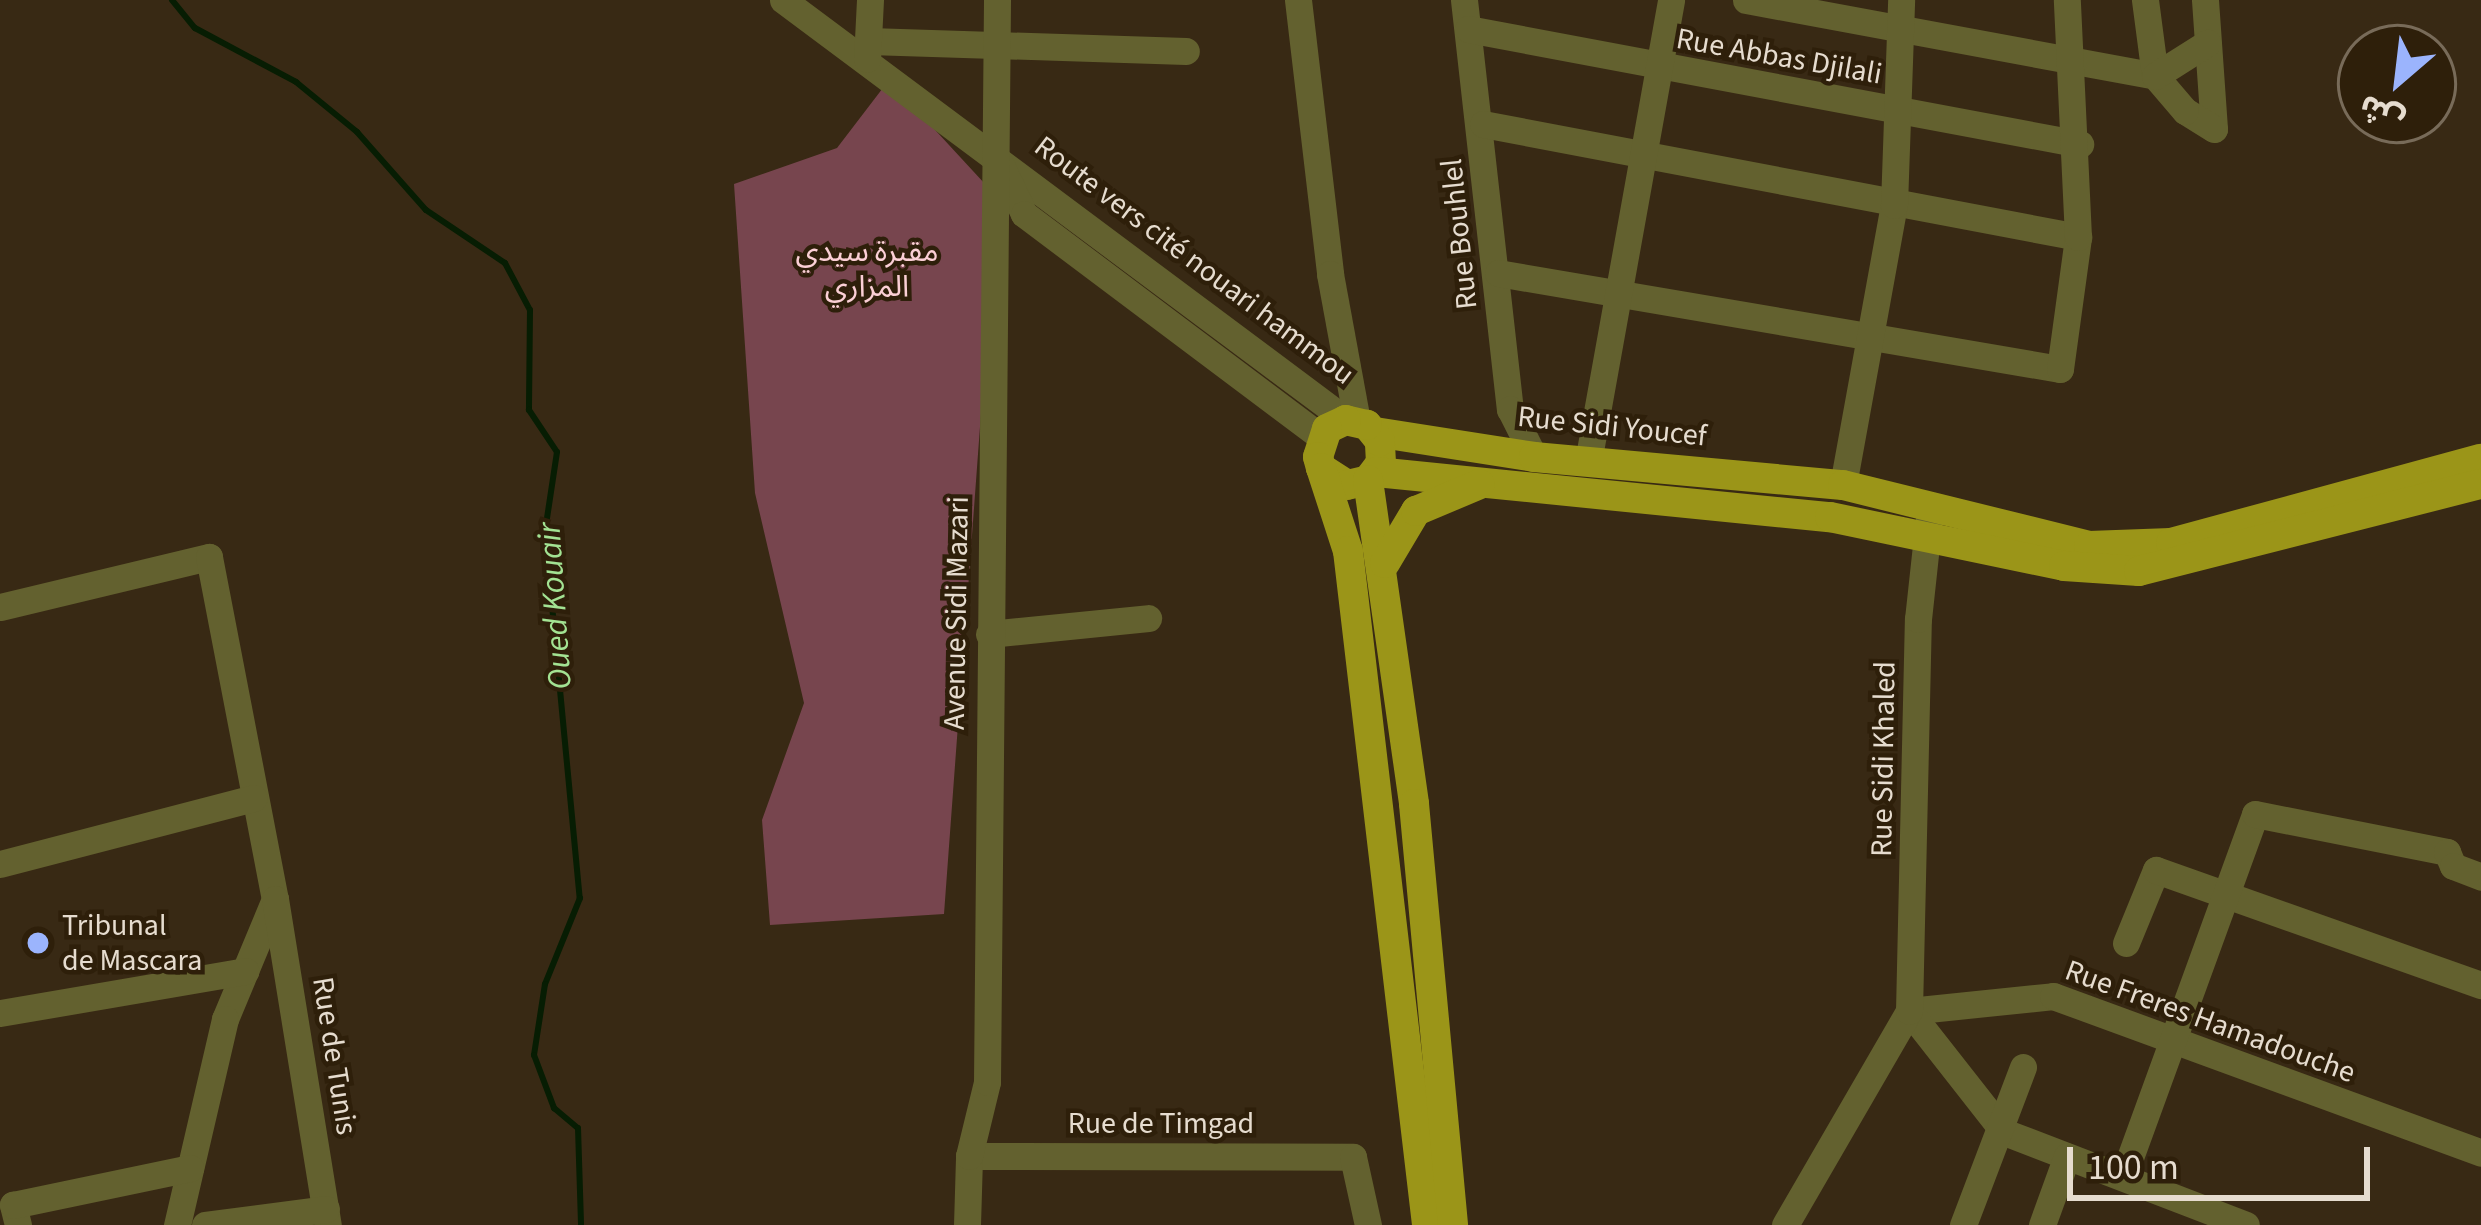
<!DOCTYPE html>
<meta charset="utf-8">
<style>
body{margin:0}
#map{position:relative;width:2481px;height:1225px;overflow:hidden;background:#382914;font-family:"Source Sans 3","Noto Sans Arabic",sans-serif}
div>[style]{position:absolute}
.green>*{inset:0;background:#77454e}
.stream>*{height:6px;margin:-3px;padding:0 3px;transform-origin:3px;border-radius:3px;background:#071d03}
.minor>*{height:27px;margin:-13.5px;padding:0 13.5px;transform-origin:13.5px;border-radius:13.5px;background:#63612f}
.major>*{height:30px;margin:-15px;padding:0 15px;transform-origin:15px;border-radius:15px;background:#9b9518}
.dots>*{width:33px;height:33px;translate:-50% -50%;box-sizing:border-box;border:6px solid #2e1f0a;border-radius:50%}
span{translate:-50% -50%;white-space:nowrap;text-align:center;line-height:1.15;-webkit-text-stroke:9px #2e1f0a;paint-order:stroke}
.street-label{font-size:30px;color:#e6dccf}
.park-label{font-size:30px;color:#fbcfd5}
.poi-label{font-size:30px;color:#e6dccf}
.left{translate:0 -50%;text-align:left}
.water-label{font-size:33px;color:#a3e393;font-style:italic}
.north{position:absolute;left:2337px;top:24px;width:120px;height:120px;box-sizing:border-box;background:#2e1f0a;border:3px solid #786b59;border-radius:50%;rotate:208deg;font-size:33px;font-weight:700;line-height:48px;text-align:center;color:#e6dccf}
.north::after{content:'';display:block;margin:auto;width:42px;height:54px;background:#9bb4fd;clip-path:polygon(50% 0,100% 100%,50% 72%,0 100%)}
.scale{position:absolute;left:2067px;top:1147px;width:303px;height:54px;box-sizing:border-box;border:6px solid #e6dccf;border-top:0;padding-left:15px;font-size:36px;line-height:42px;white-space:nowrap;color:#e6dccf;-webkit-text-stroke:9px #2e1f0a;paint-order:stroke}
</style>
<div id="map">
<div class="green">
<i style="clip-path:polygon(889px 80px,997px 197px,944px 914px,770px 925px,762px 820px,804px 703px,755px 493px,734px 184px,837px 148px)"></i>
</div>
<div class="stream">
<i style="left:172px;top:0;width:36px;rotate:51deg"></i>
<i style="left:195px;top:28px;width:115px;rotate:28.1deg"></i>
<i style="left:296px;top:82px;width:79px;rotate:39.3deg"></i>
<i style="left:357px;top:132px;width:104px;rotate:48.5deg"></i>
<i style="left:426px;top:210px;width:95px;rotate:33.9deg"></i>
<i style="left:505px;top:263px;width:53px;rotate:62deg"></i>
<i style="left:530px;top:310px;width:100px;rotate:90.6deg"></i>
<i style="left:529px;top:410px;width:50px;rotate:56.3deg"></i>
<i style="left:557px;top:452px;width:80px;rotate:98.6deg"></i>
<i style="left:545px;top:531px;width:369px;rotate:84.6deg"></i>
<i style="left:580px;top:898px;width:93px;rotate:112.1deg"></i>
<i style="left:545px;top:984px;width:72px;rotate:98.8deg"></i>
<i style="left:534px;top:1055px;width:57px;rotate:69.3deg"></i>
<i style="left:554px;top:1108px;width:31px;rotate:40deg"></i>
<i style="left:578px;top:1128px;width:97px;rotate:88.2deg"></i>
</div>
<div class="minor">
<i style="left:783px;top:0;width:702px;rotate:36.72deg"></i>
<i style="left:1298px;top:0;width:276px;rotate:83.3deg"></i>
<i style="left:1330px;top:274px;width:149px;rotate:79.6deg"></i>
<i style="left:1464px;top:0;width:412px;rotate:83.6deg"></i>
<i style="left:1510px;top:409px;width:54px;rotate:63.4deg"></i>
<i style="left:1746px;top:0;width:416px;rotate:10.5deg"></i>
<i style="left:2155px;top:76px;width:77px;rotate:-97.5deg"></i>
<i style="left:2205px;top:0;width:129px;rotate:86deg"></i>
<i style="left:2214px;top:129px;width:34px;rotate:-148deg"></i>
<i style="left:2185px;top:111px;width:46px;rotate:-130.6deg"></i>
<i style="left:2155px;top:76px;width:62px;rotate:-32.4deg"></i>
<i style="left:1468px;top:29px;width:623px;rotate:10.64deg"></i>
<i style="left:869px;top:41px;width:317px;rotate:1.8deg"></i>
<i style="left:867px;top:59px;width:59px;rotate:-87.1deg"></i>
<i style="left:1483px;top:124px;width:606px;rotate:10.75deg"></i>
<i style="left:1000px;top:163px;width:56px;rotate:64.8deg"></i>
<i style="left:1024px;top:214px;width:371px;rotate:36.9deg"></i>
<i style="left:1498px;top:273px;width:570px;rotate:9.69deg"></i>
<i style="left:2060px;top:369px;width:133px;rotate:-82.2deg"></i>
<i style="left:2078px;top:237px;width:237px;rotate:-92.7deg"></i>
<i style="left:1588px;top:462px;width:469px;rotate:-79.8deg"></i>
<i style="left:1843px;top:485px;width:285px;rotate:-79.7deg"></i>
<i style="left:1894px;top:205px;width:205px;rotate:-88deg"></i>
<i style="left:0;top:607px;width:215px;rotate:-13.5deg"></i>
<i style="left:209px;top:557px;width:348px;rotate:79.1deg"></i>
<i style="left:275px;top:899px;width:130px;rotate:112.6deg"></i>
<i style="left:225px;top:1019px;width:212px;rotate:103.1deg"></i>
<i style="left:989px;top:634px;width:160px;rotate:-5.7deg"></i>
<i style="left:0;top:864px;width:262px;rotate:-14.6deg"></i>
<i style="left:275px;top:899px;width:330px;rotate:80.8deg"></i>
<i style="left:2126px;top:943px;width:79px;rotate:-67.7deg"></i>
<i style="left:2156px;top:870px;width:345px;rotate:19.5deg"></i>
<i style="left:1909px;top:1011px;width:145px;rotate:-5.9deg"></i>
<i style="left:2053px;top:996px;width:456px;rotate:20.1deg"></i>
<i style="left:1909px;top:1011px;width:154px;rotate:51.9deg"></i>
<i style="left:2004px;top:1132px;width:259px;rotate:21deg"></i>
<i style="left:0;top:1013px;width:249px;rotate:-9.7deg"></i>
<i style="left:969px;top:1156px;width:384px;rotate:0.1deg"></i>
<i style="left:1353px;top:1157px;width:70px;rotate:77.6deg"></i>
<i style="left:2123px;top:1177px;width:386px;rotate:-70deg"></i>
<i style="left:2255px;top:814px;width:196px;rotate:11.2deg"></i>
<i style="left:2447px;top:852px;width:15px;rotate:67deg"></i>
<i style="left:2453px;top:866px;width:30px;rotate:21deg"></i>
<i style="left:18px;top:1225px;width:21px;rotate:-104deg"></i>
<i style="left:13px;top:1205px;width:181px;rotate:-11.8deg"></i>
<i style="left:205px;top:1225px;width:122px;rotate:-7.5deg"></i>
<i style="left:967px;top:1225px;width:69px;rotate:-88.3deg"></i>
<i style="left:969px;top:1156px;width:76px;rotate:-76.3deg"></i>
<i style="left:987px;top:1082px;width:1082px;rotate:-89.47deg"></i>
<i style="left:1785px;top:1225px;width:247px;rotate:-59.9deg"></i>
<i style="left:1909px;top:1011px;width:392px;rotate:-88.7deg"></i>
<i style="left:1918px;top:619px;width:103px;rotate:-83.8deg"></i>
<i style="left:1963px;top:1225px;width:169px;rotate:-69.2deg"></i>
<i style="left:2042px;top:1225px;width:73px;rotate:-70.1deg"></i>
</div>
<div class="major">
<i style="left:1375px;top:432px;width:161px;rotate:8.9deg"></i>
<i style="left:1534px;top:457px;width:310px;rotate:5.2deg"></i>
<i style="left:1843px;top:485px;width:253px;rotate:13.9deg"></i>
<i style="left:2089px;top:546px;width:82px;rotate:-2.1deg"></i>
<i style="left:2171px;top:543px;width:321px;rotate:-15.2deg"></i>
<i style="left:1321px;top:468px;width:31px;rotate:33deg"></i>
<i style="left:1347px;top:485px;width:22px;rotate:-13deg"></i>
<i style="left:1368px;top:480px;width:21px;rotate:-53deg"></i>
<i style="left:1381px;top:463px;width:22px;rotate:-93deg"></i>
<i style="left:1380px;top:441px;width:21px;rotate:-129deg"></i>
<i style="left:1367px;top:425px;width:22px;rotate:-167deg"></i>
<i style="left:1346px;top:420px;width:21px;rotate:155deg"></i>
<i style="left:1327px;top:429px;width:29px;rotate:108deg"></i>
<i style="left:1318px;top:457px;width:11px;rotate:75deg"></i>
<i style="left:1321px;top:468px;width:87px;rotate:72deg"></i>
<i style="left:1348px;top:551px;width:679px;rotate:83.31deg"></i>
<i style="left:1376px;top:472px;width:456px;rotate:5.7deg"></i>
<i style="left:1830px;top:517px;width:239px;rotate:11.8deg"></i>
<i style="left:2064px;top:566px;width:75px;rotate:3.8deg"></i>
<i style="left:2139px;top:571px;width:353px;rotate:-14.3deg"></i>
<i style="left:1368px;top:480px;width:327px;rotate:81.9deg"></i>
<i style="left:1414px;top:804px;width:423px;rotate:84.7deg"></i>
<i style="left:1385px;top:563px;width:61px;rotate:-59.2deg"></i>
<i style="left:1416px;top:511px;width:69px;rotate:-22.9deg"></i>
</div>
<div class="dots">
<i style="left:38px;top:943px;background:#9bb4fd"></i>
</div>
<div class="street-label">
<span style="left:1779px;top:57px;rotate:10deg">Rue Abbas Djilali</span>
<span style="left:1460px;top:234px;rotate:-96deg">Rue Bouhlel</span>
<span style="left:1194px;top:261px;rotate:37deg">Route vers cité nouari hammou</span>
<span style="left:1612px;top:427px;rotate:6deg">Rue Sidi Youcef</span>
<span style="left:957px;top:613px;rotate:-89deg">Avenue Sidi Mazari</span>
<span style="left:1884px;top:759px;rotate:-89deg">Rue Sidi Khaled</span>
<span style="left:2210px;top:1022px;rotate:20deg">Rue Freres Hamadouche</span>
<span style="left:334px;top:1056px;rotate:81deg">Rue de Tunis</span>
<span style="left:1161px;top:1124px">Rue de Timgad</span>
</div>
<div class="park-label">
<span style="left:867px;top:269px">مقبرة سيدي<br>المزاري</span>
</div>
<div class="poi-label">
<span class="left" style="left:62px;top:943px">Tribunal<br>de Mascara</span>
</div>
<div class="water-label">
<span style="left:555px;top:606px;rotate:-94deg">Oued Kouair</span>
</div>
<div class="north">ش</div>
<div class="scale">100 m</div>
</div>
